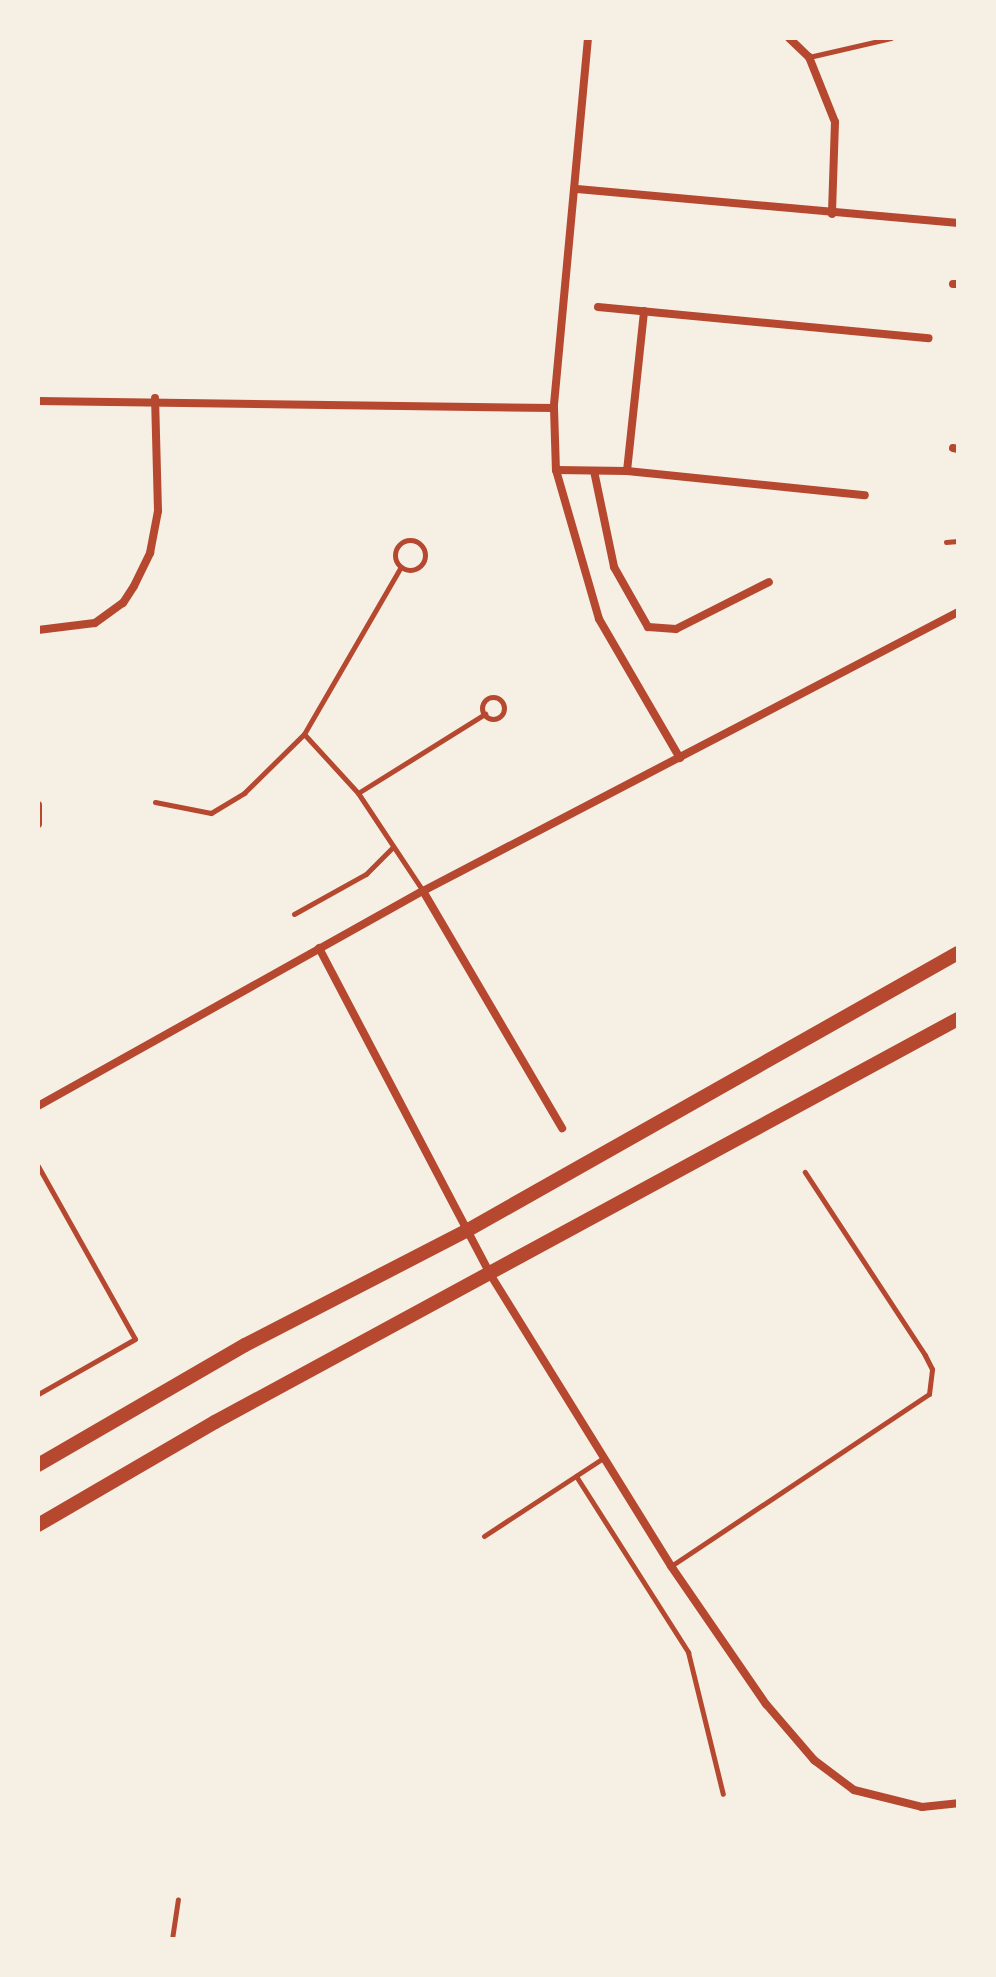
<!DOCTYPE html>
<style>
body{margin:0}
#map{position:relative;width:996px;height:1977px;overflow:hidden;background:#f6efe4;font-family:"Titillium Web",sans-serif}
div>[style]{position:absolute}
.service>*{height:5px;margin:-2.5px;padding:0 2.5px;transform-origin:2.5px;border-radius:2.5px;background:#b5482f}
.service>.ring{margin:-2.5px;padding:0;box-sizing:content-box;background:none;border:5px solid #b5482f;border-radius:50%}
.minor>*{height:8px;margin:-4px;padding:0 4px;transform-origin:4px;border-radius:4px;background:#b5482f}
.primary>*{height:14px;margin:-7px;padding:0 7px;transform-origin:7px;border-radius:7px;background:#b5482f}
span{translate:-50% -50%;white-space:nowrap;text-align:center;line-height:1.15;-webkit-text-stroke:6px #f6efe4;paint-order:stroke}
.frame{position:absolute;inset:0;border:40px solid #f6efe4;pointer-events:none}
</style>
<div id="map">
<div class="service">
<i style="left:809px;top:57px;width:84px;rotate:-13deg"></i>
<i class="ring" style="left:395px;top:540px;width:25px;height:25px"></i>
<i style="left:946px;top:542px;width:12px;rotate:-5deg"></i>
<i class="ring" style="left:482px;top:697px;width:17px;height:17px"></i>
<i style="left:304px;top:734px;width:80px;rotate:47.5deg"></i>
<i style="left:358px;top:793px;width:150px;rotate:-31.9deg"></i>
<i style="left:358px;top:793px;width:118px;rotate:56.4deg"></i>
<i style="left:155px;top:802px;width:57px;rotate:11.1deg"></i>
<i style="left:211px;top:813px;width:39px;rotate:-31deg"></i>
<i style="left:244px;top:793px;width:84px;rotate:-44.5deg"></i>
<i style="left:304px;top:734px;width:193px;rotate:-59.9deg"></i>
<i style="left:294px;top:914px;width:82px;rotate:-29.1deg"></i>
<i style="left:366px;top:874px;width:37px;rotate:-45deg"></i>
<i style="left:38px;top:1166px;width:198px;rotate:60.7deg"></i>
<i style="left:135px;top:1339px;width:112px;rotate:150.4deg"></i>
<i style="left:576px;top:1476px;width:209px;rotate:57.5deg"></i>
<i style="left:688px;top:1652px;width:146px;rotate:76.2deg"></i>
<i style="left:484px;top:1536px;width:142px;rotate:-33.2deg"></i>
<i style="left:671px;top:1566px;width:310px;rotate:-33.7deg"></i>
<i style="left:929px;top:1394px;width:25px;rotate:-83deg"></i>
<i style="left:932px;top:1369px;width:16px;rotate:-117deg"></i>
<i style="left:925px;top:1355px;width:219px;rotate:-123.3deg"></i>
<i style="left:172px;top:1939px;width:40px;rotate:-81.5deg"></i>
</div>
<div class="minor">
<i style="left:588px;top:38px;width:372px;rotate:95.3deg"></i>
<i style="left:554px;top:408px;width:62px;rotate:88.2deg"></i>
<i style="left:556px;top:470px;width:155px;rotate:73.9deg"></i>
<i style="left:599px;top:619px;width:161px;rotate:59.8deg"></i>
<i style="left:789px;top:38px;width:28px;rotate:44deg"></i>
<i style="left:809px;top:57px;width:70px;rotate:68.2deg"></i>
<i style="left:835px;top:122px;width:92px;rotate:91.9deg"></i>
<i style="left:577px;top:189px;width:383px;rotate:5.1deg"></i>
<i style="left:953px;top:284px;width:5px"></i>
<i style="left:598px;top:307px;width:332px;rotate:5.4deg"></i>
<i style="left:38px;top:401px;width:516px;rotate:0.78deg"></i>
<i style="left:953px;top:448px;width:5px;rotate:11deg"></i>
<i style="left:556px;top:470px;width:71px;rotate:0.8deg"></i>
<i style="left:627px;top:471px;width:239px;rotate:5.8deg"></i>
<i style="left:594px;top:471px;width:98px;rotate:78.2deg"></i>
<i style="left:614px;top:567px;width:69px;rotate:60.5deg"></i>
<i style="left:648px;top:627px;width:28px;rotate:4deg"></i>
<i style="left:676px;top:629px;width:104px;rotate:-26.8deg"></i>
<i style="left:627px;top:471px;width:161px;rotate:-83.9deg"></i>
<i style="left:38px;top:630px;width:57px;rotate:-7deg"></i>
<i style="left:95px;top:623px;width:34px;rotate:-36deg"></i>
<i style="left:123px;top:603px;width:20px;rotate:-57deg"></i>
<i style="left:134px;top:586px;width:37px;rotate:-64deg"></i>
<i style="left:150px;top:553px;width:43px;rotate:-79.2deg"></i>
<i style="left:158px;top:511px;width:113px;rotate:-91.5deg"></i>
<i style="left:38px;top:805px;width:19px;rotate:90deg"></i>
<i style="left:423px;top:891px;width:275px;rotate:59.6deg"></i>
<i style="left:319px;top:948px;width:368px;rotate:62.3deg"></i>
<i style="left:490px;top:1274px;width:344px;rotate:58.2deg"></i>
<i style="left:671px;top:1566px;width:168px;rotate:55.5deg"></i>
<i style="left:766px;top:1704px;width:74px;rotate:49.4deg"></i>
<i style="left:814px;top:1760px;width:50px;rotate:36.9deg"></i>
<i style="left:854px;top:1790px;width:70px;rotate:14deg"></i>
<i style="left:922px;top:1807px;width:36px;rotate:-6deg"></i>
<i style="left:38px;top:1106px;width:441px;rotate:-29.2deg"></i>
<i style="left:423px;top:891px;width:603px;rotate:-27.54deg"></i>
</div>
<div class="primary">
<i style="left:38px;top:1465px;width:239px;rotate:-30.1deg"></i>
<i style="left:245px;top:1345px;width:251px;rotate:-27.3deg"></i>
<i style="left:468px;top:1230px;width:563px;rotate:-29.48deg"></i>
<i style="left:38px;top:1525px;width:205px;rotate:-30.2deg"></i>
<i style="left:215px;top:1422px;width:845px;rotate:-28.48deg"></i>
</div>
<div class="frame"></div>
</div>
